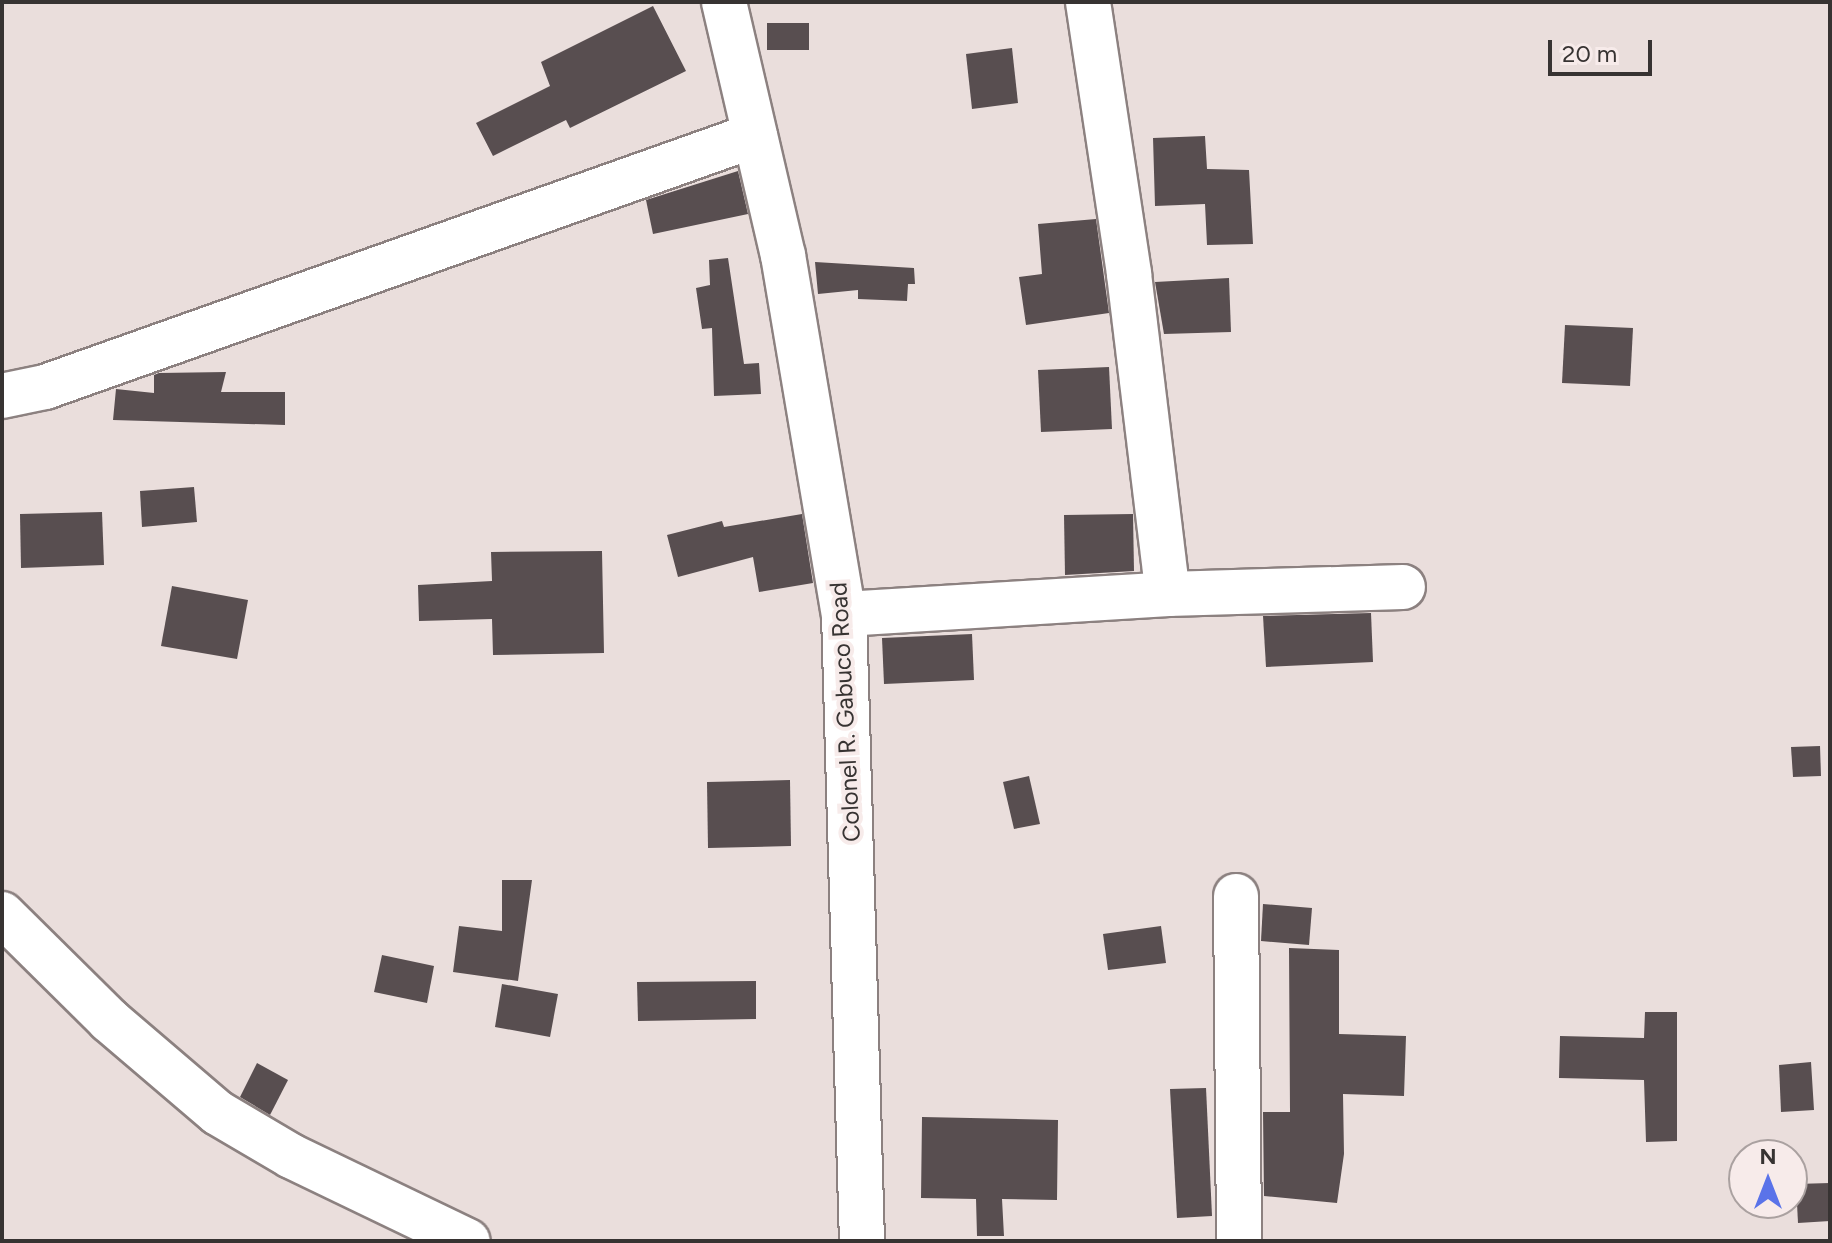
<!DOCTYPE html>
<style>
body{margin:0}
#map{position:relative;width:1832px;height:1243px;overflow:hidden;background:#eadedc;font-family:Figtree,sans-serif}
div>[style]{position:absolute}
.building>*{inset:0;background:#584e50}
.roads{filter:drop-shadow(2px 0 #8c8180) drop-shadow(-2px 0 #8c8180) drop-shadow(0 2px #8c8180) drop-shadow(0 -2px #8c8180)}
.minor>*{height:44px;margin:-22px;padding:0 22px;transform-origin:22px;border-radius:22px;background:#fff}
span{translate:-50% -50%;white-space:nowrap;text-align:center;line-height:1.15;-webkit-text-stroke:8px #f7ebea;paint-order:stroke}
.street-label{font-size:24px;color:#373332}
.frame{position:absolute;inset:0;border:4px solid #373332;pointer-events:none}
.north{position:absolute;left:1728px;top:1139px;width:80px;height:80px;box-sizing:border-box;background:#f7ebea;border:2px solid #aaa1a0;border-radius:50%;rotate:0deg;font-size:22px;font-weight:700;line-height:32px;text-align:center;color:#373332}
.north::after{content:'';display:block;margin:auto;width:28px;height:36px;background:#5a73e9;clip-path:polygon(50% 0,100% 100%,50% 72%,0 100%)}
.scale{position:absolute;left:1548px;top:40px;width:104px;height:36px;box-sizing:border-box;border:4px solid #373332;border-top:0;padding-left:10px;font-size:24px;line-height:28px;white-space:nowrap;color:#373332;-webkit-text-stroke:6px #f7ebea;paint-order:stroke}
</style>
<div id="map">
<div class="building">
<i style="clip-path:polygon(653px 6px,686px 71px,570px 128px,566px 120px,493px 156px,476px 123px,550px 86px,541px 62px)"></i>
<i style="clip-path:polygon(767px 23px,809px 23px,809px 50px,767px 50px)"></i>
<i style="clip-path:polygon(1012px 48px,1018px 103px,972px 109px,966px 54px)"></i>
<i style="clip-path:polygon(1205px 136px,1207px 169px,1249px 170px,1253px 244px,1207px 245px,1205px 204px,1155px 206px,1153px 138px)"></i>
<i style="clip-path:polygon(738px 171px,748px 214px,653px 234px,646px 200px)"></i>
<i style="clip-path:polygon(1096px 219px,1109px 313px,1026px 325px,1019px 277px,1042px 274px,1038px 224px)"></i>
<i style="clip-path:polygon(728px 258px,744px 364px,759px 363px,761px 394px,714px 396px,712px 328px,702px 329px,696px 288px,710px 285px,709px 260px)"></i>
<i style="clip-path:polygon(815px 262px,914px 268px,915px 284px,908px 284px,907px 301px,858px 299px,858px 290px,818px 294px)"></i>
<i style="clip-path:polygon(1229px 278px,1231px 332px,1164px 334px,1155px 282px)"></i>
<i style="clip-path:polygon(1565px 325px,1633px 328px,1630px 386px,1562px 383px)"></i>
<i style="clip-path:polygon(1109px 367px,1112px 429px,1041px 432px,1038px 370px)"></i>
<i style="clip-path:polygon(226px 372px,221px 392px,285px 392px,285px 425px,113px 420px,116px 389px,154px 393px,154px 375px,159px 373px)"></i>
<i style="clip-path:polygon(194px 487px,197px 522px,142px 527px,140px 491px)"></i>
<i style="clip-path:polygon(102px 512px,104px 565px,21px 568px,20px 514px)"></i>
<i style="clip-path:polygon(802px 514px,813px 583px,759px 592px,753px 557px,678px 577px,667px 535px,722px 521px,724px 527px)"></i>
<i style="clip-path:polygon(1133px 514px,1134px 571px,1065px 575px,1064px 515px)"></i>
<i style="clip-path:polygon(602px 551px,604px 653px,493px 655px,492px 619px,419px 621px,418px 585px,492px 581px,491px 552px)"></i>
<i style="clip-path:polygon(172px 586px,248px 600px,237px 659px,161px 646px)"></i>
<i style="clip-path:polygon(1371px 613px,1373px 662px,1266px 667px,1263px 616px)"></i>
<i style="clip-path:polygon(972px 634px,974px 680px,884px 684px,882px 638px)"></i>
<i style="clip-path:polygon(1820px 746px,1821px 776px,1793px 777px,1791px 747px)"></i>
<i style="clip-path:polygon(1029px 776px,1040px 824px,1014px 829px,1003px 782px)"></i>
<i style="clip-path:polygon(790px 780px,791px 846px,708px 848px,707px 782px)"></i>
<i style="clip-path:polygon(502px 880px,532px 880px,518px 981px,453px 972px,459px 926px,502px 931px)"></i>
<i style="clip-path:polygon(1263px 904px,1312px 908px,1309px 945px,1261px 941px)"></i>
<i style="clip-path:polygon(1161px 926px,1166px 963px,1108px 970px,1103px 934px)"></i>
<i style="clip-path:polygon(1289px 948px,1339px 950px,1339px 1034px,1406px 1036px,1404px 1096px,1343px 1094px,1344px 1154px,1337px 1203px,1264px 1196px,1263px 1112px,1290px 1112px)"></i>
<i style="clip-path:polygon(382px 955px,434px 966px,427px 1003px,374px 992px)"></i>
<i style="clip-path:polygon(756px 981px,756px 1019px,638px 1021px,637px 982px)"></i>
<i style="clip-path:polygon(502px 984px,558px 994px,550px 1037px,495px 1027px)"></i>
<i style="clip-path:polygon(1645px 1012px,1677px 1012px,1677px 1141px,1646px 1142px,1644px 1080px,1559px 1078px,1560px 1036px,1644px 1038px)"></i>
<i style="clip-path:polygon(1811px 1062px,1814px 1110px,1781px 1112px,1779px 1065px)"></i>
<i style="clip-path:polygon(257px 1063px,288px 1080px,270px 1115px,240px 1097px)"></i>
<i style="clip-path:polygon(1206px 1088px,1212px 1216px,1177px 1218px,1170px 1089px)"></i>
<i style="clip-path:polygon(922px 1117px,1058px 1120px,1057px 1200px,1002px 1199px,1004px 1236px,977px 1236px,976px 1199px,921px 1198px)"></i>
<i style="clip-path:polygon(1830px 1183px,1830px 1221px,1798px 1223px,1796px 1184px)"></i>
</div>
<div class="roads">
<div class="minor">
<i style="left:724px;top:2px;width:260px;rotate:76.9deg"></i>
<i style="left:783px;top:255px;width:364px;rotate:80.4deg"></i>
<i style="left:844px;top:614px;width:627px;rotate:88.36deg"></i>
<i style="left:1088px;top:2px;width:275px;rotate:81.4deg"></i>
<i style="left:1129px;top:274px;width:322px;rotate:83.1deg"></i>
<i style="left:2px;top:396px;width:44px;rotate:-11.8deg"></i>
<i style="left:45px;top:387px;width:753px;rotate:-19.54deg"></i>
<i style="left:844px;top:614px;width:325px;rotate:-3.5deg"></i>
<i style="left:1168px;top:594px;width:235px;rotate:-1.7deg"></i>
<i style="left:1236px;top:896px;width:345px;rotate:89.5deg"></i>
<i style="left:2px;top:914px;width:151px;rotate:44.7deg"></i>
<i style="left:109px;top:1020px;width:143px;rotate:40.5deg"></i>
<i style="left:218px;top:1113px;width:85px;rotate:30.5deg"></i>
<i style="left:291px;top:1156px;width:196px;rotate:25.7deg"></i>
</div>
</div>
<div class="street-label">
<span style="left:845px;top:712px;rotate:-93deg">Colonel R. Gabuco Road</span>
</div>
<div class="frame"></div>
<div class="north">N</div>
<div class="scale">20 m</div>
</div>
